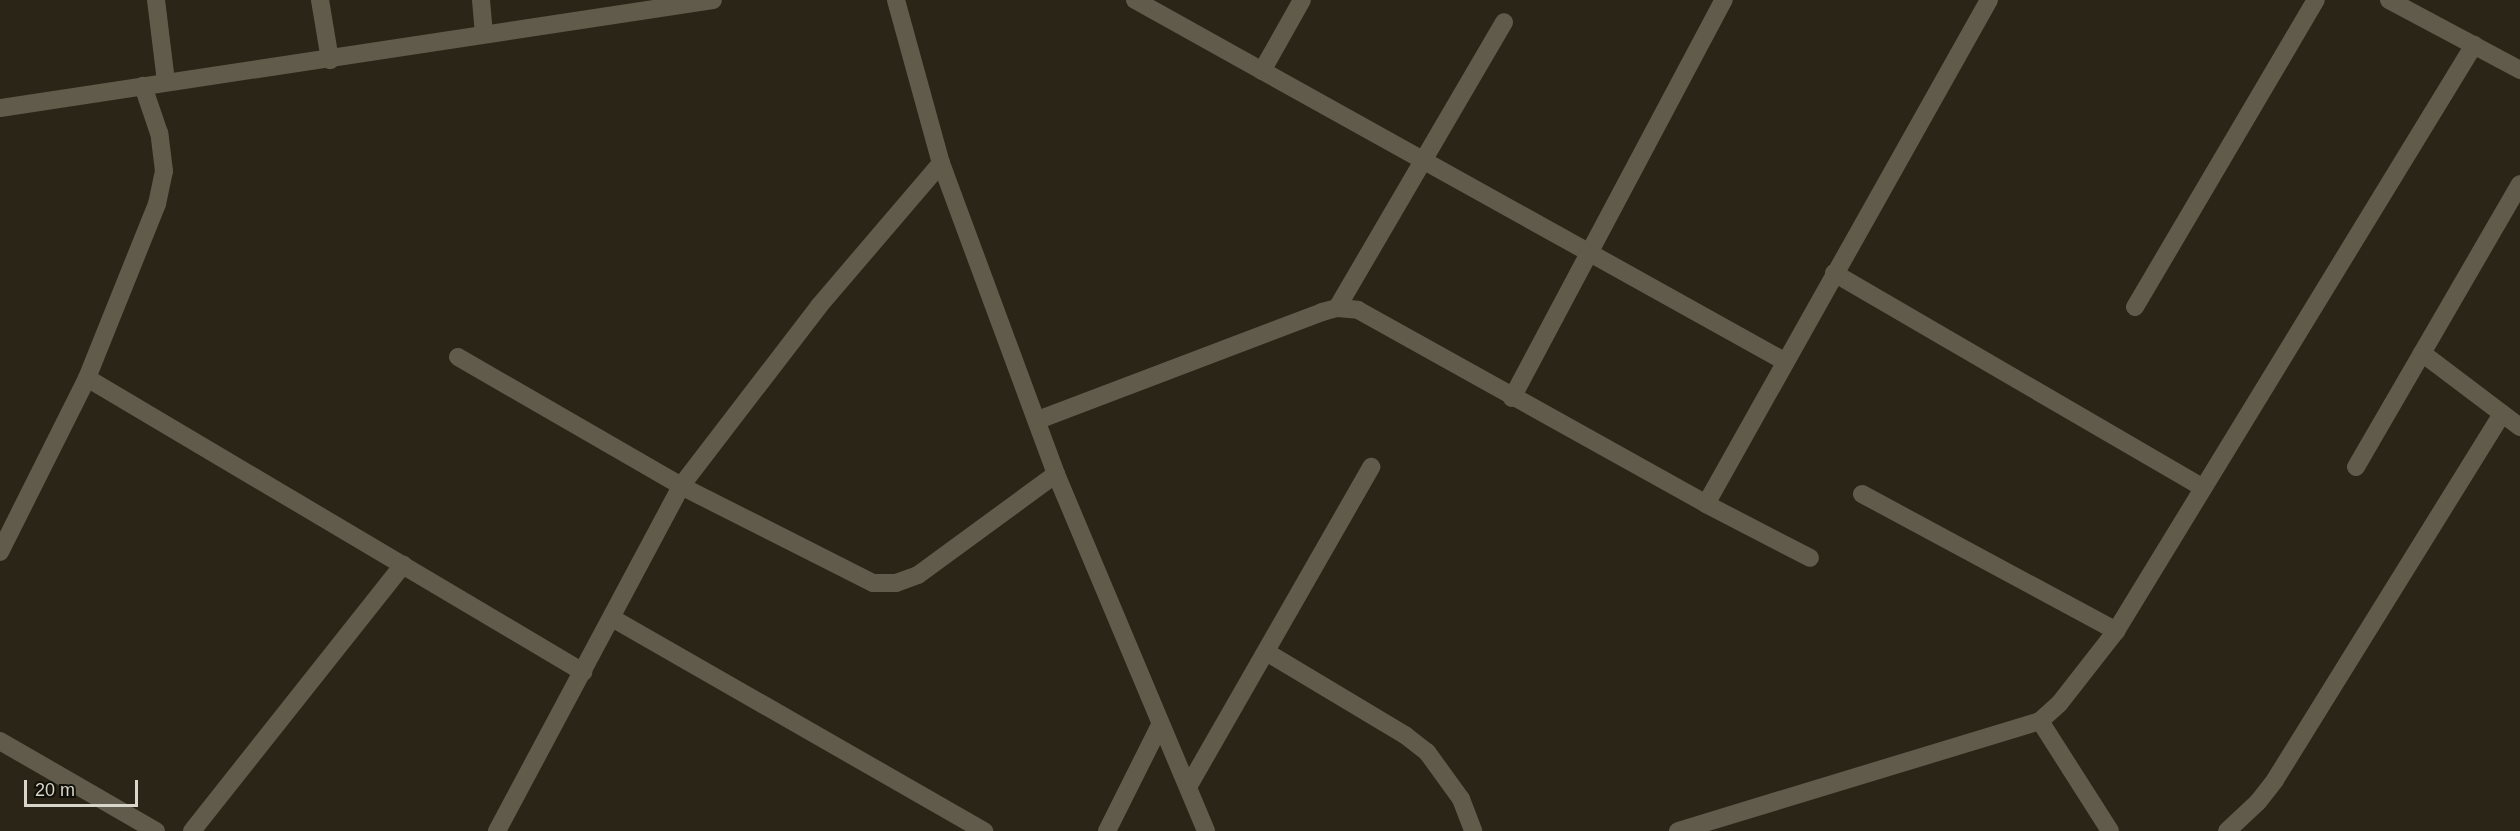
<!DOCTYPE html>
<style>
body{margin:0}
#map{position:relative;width:2520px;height:831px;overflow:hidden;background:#2a2516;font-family:Arial,sans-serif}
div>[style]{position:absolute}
.street>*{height:18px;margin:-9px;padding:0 9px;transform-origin:9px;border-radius:9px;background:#605b4a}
span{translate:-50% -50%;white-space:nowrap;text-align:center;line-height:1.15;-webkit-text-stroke:5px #100f08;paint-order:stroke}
.scale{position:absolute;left:24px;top:780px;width:114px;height:27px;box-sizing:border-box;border:3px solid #d8d5cb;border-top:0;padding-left:8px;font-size:18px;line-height:21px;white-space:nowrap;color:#d8d5cb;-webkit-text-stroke:4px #100f08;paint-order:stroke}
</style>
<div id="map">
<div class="street">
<i style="left:156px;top:0;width:82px;rotate:83deg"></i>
<i style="left:320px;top:0;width:61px;rotate:80.5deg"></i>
<i style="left:481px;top:0;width:34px;rotate:85deg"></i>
<i style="left:896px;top:0;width:169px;rotate:74.6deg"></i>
<i style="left:941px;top:163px;width:332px;rotate:69.7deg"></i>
<i style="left:1056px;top:474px;width:387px;rotate:67.2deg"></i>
<i style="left:1135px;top:0;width:743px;rotate:29.08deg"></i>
<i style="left:2389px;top:0;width:149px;rotate:28.1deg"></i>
<i style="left:1262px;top:71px;width:81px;rotate:-60.6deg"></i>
<i style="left:0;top:108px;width:721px;rotate:-8.61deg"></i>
<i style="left:1834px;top:273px;width:427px;rotate:30.2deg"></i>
<i style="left:2135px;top:307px;width:356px;rotate:-59.5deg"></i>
<i style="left:1337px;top:308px;width:331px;rotate:-59.7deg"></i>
<i style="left:2422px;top:353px;width:123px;rotate:37.1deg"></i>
<i style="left:458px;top:357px;width:258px;rotate:30deg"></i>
<i style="left:681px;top:486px;width:215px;rotate:26.8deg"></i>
<i style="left:873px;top:583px;width:23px"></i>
<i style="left:896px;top:583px;width:23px;rotate:-20deg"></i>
<i style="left:918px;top:575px;width:171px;rotate:-36.2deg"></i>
<i style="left:87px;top:378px;width:577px;rotate:30.66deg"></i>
<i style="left:1512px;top:398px;width:451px;rotate:-62deg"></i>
<i style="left:1038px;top:420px;width:304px;rotate:-20.8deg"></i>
<i style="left:1322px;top:312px;width:16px;rotate:-15deg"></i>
<i style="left:1337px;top:308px;width:21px;rotate:5deg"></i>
<i style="left:1358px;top:310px;width:398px;rotate:29.1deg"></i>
<i style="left:1706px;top:504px;width:117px;rotate:27.4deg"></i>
<i style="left:2356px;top:467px;width:327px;rotate:-59.9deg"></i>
<i style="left:1862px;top:494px;width:289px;rotate:28.3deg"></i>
<i style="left:1706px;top:504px;width:578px;rotate:-60.69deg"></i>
<i style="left:0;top:552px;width:195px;rotate:-63.4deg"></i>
<i style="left:87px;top:378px;width:188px;rotate:-68.1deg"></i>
<i style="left:157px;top:204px;width:34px;rotate:-78deg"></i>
<i style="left:164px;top:171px;width:38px;rotate:-97deg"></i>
<i style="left:159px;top:133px;width:50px;rotate:-108.8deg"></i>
<i style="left:612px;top:618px;width:429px;rotate:29.8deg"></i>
<i style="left:1268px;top:653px;width:160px;rotate:30.9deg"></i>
<i style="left:1405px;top:735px;width:28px;rotate:38deg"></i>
<i style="left:1427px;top:752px;width:58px;rotate:54.1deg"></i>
<i style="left:1461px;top:799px;width:34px;rotate:69deg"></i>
<i style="left:2040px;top:721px;width:130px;rotate:57.5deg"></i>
<i style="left:0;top:741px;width:180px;rotate:30deg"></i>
<i style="left:1188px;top:787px;width:369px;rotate:-60.2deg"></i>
<i style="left:192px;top:831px;width:340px;rotate:-51.6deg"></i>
<i style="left:497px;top:831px;width:391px;rotate:-61.9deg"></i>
<i style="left:681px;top:486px;width:227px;rotate:-52.5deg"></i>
<i style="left:819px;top:306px;width:188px;rotate:-49.5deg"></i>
<i style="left:1107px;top:831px;width:119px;rotate:-63.4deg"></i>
<i style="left:1678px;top:831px;width:378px;rotate:-16.9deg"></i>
<i style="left:2040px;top:721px;width:25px;rotate:-42deg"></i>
<i style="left:2059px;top:704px;width:93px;rotate:-52deg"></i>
<i style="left:2116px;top:631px;width:687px;rotate:-58.58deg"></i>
<i style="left:2227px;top:831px;width:42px;rotate:-43.1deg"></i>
<i style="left:2258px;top:802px;width:28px;rotate:-52deg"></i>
<i style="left:2275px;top:780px;width:431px;rotate:-58.2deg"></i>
</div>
<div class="scale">20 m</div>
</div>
